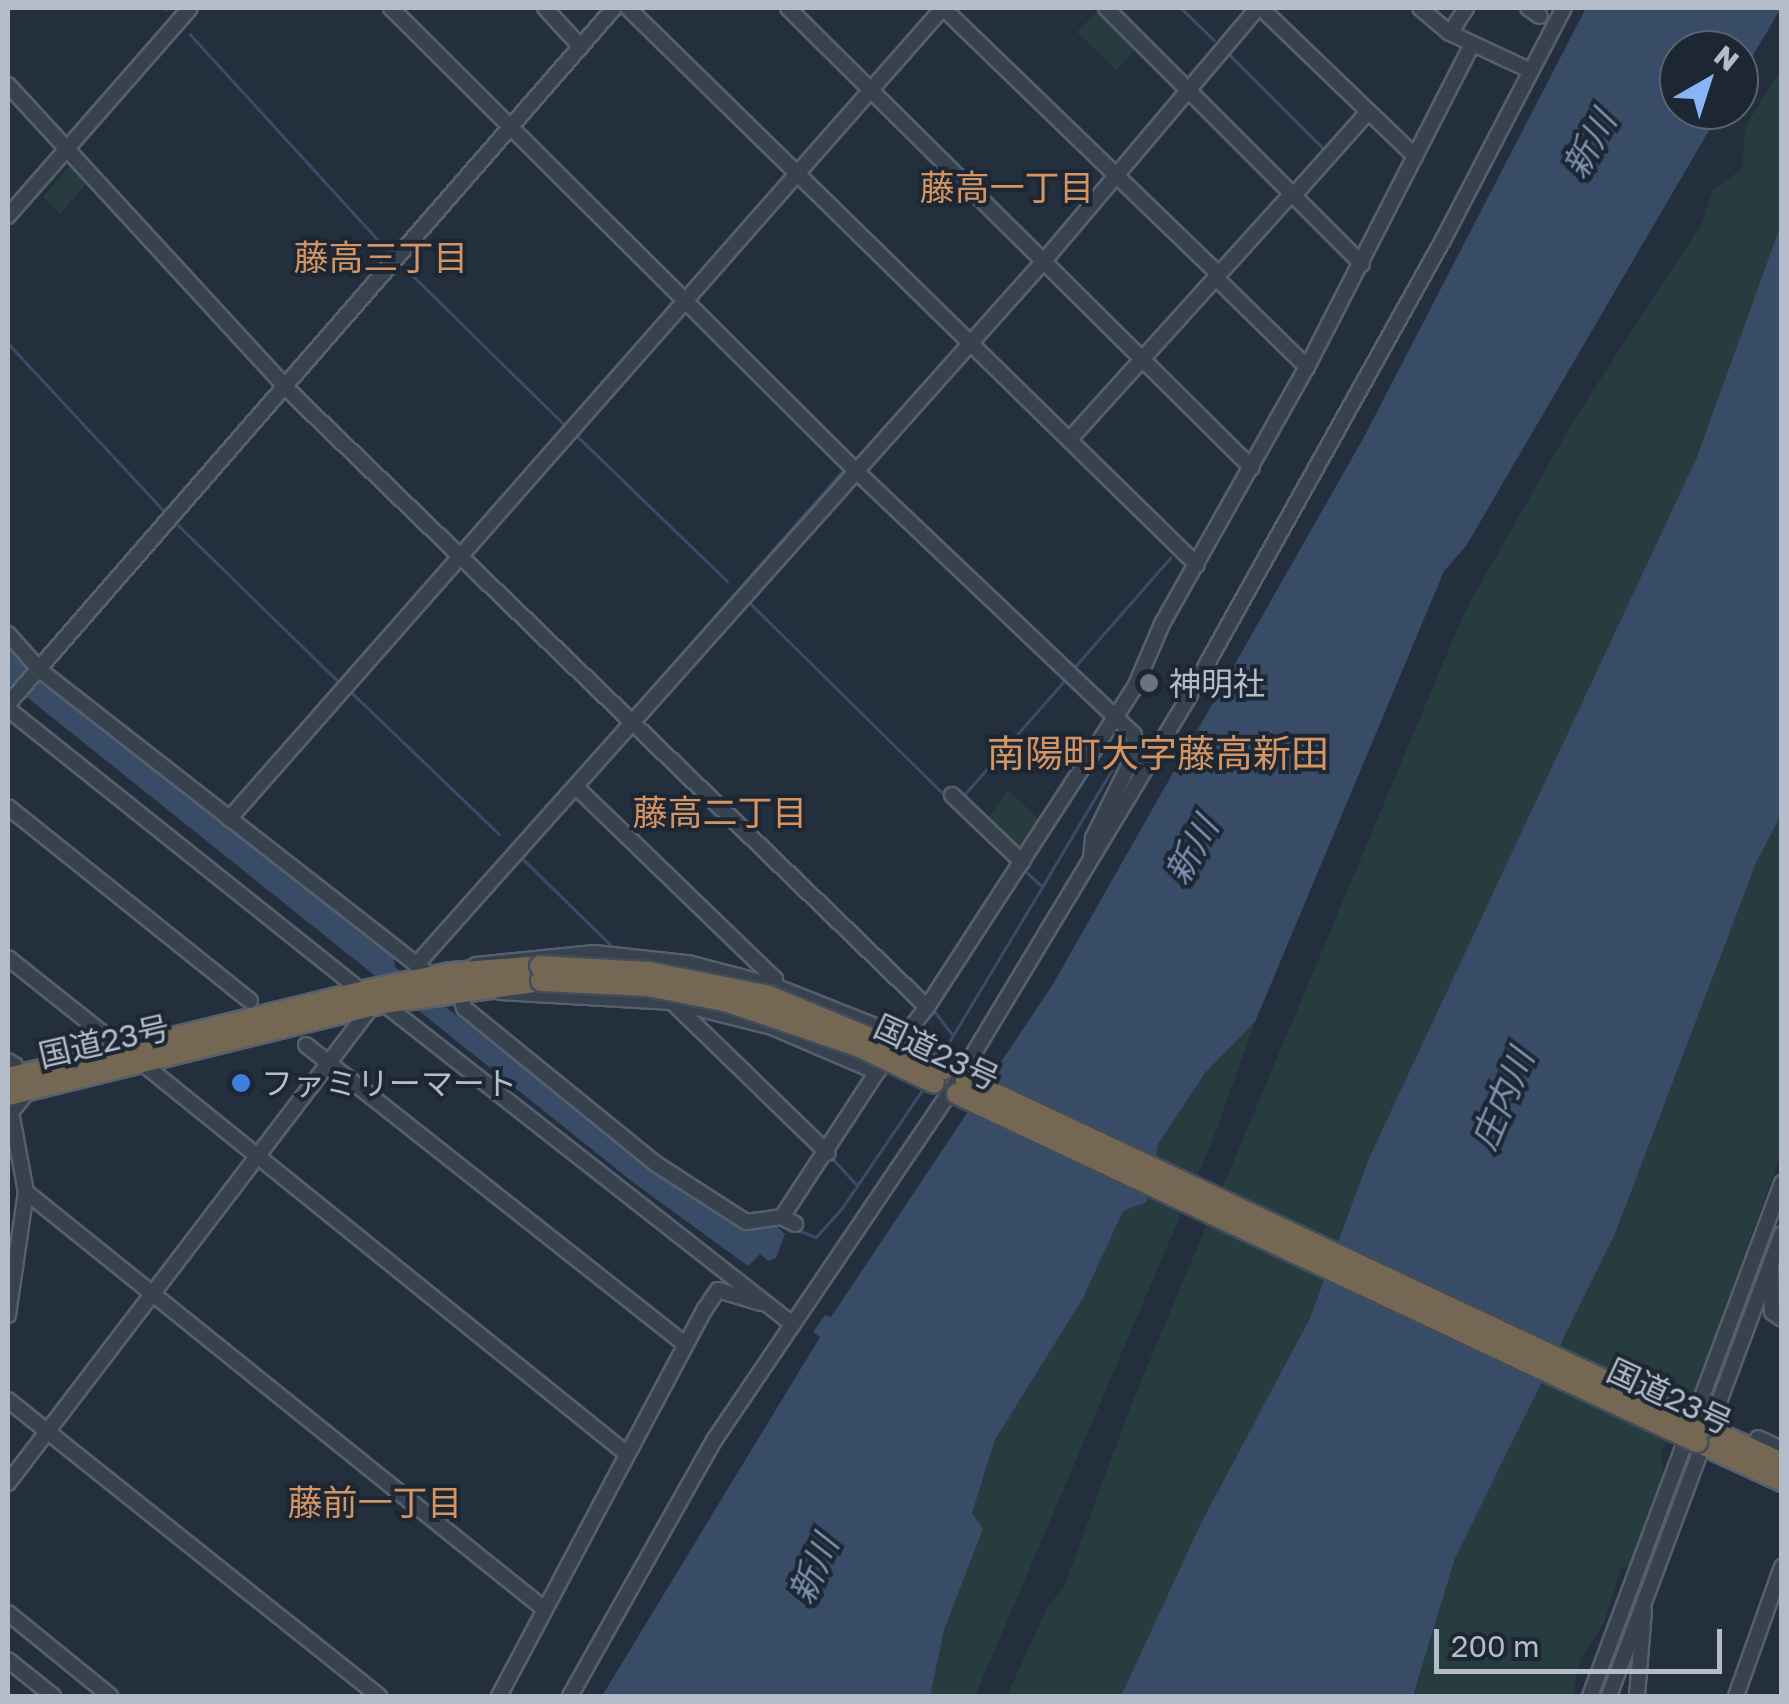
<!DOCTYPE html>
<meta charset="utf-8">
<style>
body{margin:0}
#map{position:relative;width:1789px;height:1704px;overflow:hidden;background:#242f3e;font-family:"Golos Text","Noto Sans JP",sans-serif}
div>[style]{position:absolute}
.green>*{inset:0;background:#263c3f}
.water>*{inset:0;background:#394c67}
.stream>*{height:2.5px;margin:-1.25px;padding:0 1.25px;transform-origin:1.25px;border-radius:1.25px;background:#394c67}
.roads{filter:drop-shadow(2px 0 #565f6c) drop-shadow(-2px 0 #565f6c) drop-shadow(0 2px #565f6c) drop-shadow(0 -2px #565f6c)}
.minor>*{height:14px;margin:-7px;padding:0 7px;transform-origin:7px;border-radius:7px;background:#38414e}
.highway>*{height:20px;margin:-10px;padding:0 10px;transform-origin:10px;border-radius:10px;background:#746855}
.bridges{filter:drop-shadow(2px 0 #434c59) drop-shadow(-2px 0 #434c59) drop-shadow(0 2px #434c59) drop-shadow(0 -2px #434c59)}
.highway-bridge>*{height:20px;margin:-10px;padding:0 10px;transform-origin:10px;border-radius:10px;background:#746855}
.dots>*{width:28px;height:28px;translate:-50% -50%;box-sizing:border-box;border:5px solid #1d2633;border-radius:50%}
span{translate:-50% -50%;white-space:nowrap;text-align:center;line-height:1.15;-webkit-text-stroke:8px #1d2633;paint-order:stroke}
.poi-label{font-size:32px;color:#b4bcc9}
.left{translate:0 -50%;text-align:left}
.street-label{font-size:32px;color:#b4bcc9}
.water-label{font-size:35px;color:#7c92b1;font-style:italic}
.neighbourhood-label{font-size:35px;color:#d59563}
.quarter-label{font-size:38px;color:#d59563}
.frame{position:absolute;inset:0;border:10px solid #b4bcc9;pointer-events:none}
.north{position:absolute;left:1659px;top:30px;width:100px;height:100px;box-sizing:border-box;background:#1d2633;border:2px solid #59626f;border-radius:50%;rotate:39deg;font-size:28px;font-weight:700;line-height:40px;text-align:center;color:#b4bcc9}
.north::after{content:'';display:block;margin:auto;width:35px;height:45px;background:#8ab4f8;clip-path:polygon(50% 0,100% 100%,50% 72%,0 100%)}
.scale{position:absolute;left:1434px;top:1629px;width:288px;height:45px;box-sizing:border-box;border:5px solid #b4bcc9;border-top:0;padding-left:12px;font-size:30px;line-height:35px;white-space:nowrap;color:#b4bcc9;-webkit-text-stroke:8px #1d2633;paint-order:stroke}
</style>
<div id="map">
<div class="green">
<i style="clip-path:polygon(1101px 8px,1140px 45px,1116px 70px,1077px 32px)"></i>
<i style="clip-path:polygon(1781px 69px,1781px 224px,1697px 457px,1369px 1158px,1310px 1318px,1202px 1521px,1121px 1696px,1007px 1696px,1048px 1606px,1064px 1587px,1131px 1405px,1465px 611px,1574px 420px,1702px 223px,1713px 190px,1742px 169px,1745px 127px)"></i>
<i style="clip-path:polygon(73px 162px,89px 181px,60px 214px,43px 197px)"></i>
<i style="clip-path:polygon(1008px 790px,1042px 822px,1023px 854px,985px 822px)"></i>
<i style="clip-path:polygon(1781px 815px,1781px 1153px,1692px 1398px,1660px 1452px,1665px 1480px,1634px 1565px,1621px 1568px,1604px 1623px,1580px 1659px,1573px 1696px,1413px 1696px,1455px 1558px,1615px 1234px,1756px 863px)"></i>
<i style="clip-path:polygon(1255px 1022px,1211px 1144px,975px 1696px,930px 1696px,944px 1630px,983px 1529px,972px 1513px,995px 1440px,1083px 1298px,1123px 1211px,1147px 1202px,1157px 1144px,1205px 1073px)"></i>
</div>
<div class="water">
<i style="clip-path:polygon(1586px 8px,1781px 8px,1739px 79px,1739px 50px,1679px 50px,1679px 110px,1721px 110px,1466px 546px,1444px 571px,1255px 1022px,1205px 1073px,1158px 1144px,1147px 1202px,1123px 1211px,1083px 1298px,995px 1440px,972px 1513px,983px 1529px,944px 1630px,930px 1696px,602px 1696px,820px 1337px,813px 1332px,825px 1315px,831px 1317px,1053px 984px,1364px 437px)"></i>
<i style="clip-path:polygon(1781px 224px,1781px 815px,1756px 863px,1615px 1234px,1455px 1558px,1413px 1696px,1121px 1696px,1202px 1521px,1310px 1318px,1369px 1158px,1697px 457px)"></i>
<i style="clip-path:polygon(844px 468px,848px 473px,508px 858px,504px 854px)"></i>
<i style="clip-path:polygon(8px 641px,40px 678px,394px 958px,395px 967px,448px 1009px,743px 1226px,773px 1223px,785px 1234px,776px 1258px,768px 1261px,760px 1254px,748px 1266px,634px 1183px,8px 682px)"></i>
</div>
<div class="stream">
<i style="left:164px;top:8px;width:2px;rotate:27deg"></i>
<i style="left:1181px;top:8px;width:46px;rotate:44.1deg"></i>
<i style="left:190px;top:34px;width:297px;rotate:47.6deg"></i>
<i style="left:1228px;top:53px;width:137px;rotate:45deg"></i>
<i style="left:404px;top:267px;width:224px;rotate:44.5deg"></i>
<i style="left:8px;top:343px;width:233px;rotate:47.1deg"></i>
<i style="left:574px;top:433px;width:213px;rotate:44deg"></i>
<i style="left:178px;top:525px;width:225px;rotate:44.3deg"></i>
<i style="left:749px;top:602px;width:278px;rotate:44.6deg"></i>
<i style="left:1072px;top:670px;width:149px;rotate:-48.8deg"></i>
<i style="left:349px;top:690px;width:208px;rotate:43.8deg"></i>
<i style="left:964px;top:795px;width:153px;rotate:-48.7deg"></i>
<i style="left:522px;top:858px;width:129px;rotate:44.4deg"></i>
<i style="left:1000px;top:881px;width:18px;rotate:-56deg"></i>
<i style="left:1042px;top:887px;width:164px;rotate:-59.2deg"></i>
<i style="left:1126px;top:746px;width:10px;rotate:-101deg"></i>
<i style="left:933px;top:1009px;width:30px;rotate:53deg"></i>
<i style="left:940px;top:1057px;width:198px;rotate:-59deg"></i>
<i style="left:1042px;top:887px;width:23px;rotate:-137deg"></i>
<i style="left:833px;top:1159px;width:34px;rotate:47deg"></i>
<i style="left:797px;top:1230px;width:20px;rotate:20deg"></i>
<i style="left:816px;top:1237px;width:39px;rotate:-48deg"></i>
<i style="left:842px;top:1208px;width:148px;rotate:-55.8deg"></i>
</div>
<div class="roads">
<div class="minor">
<i style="left:391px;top:8px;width:656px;rotate:44.88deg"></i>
<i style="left:856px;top:471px;width:383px;rotate:43.5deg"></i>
<i style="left:1134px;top:735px;width:18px;rotate:87deg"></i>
<i style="left:1135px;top:753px;width:95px;rotate:116.3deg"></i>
<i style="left:1093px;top:838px;width:19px;rotate:96deg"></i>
<i style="left:545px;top:8px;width:53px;rotate:47.3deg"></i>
<i style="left:628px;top:8px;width:796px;rotate:44.39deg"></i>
<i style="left:788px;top:8px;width:653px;rotate:44.75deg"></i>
<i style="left:943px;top:8px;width:383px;rotate:44deg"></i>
<i style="left:1106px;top:8px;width:362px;rotate:45deg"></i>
<i style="left:1261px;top:8px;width:214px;rotate:43.9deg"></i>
<i style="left:1420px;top:8px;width:39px;rotate:40deg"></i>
<i style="left:1450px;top:33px;width:89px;rotate:25.1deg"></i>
<i style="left:1528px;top:8px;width:14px;rotate:34deg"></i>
<i style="left:1450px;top:33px;width:30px;rotate:-57deg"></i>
<i style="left:8px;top:85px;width:414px;rotate:47.4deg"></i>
<i style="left:288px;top:390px;width:888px;rotate:44deg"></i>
<i style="left:927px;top:1007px;width:82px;rotate:127.6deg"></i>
<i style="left:877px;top:1072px;width:114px;rotate:-156.8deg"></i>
<i style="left:772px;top:1027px;width:103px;rotate:-166deg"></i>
<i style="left:672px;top:1002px;width:172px;rotate:-176.7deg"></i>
<i style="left:1294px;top:195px;width:111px;rotate:-48.3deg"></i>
<i style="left:8px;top:216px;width:276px;rotate:-48.8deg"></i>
<i style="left:1215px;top:277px;width:129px;rotate:44.4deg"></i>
<i style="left:1070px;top:439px;width:331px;rotate:-47.9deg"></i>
<i style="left:8px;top:634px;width:50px;rotate:48.3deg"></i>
<i style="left:41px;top:671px;width:486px;rotate:38deg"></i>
<i style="left:8px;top:704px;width:923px;rotate:-48.95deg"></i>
<i style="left:8px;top:709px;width:453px;rotate:38.6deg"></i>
<i style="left:576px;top:787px;width:277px;rotate:44deg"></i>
<i style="left:775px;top:979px;width:7px;rotate:117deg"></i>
<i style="left:952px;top:795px;width:97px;rotate:43.7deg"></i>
<i style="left:8px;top:807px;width:310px;rotate:38.7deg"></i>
<i style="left:229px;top:819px;width:1081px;rotate:-48.64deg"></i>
<i style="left:8px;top:958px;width:137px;rotate:38.5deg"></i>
<i style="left:416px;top:965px;width:943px;rotate:-48.27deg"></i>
<i style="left:1044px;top:261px;width:331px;rotate:-49.8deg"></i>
<i style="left:476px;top:965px;width:119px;rotate:-5.8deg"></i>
<i style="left:594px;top:953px;width:95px;rotate:6.1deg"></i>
<i style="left:688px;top:963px;width:87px;rotate:14.7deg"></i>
<i style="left:772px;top:985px;width:139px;rotate:21.6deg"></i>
<i style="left:458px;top:989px;width:20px;rotate:72deg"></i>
<i style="left:464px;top:1008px;width:247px;rotate:39.1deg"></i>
<i style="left:656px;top:1164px;width:107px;rotate:32.8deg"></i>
<i style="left:746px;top:1222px;width:36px;rotate:-8deg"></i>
<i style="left:782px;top:1217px;width:15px;rotate:28deg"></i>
<i style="left:383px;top:1003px;width:519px;rotate:38.11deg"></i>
<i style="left:674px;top:1004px;width:214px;rotate:44.1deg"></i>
<i style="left:927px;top:1007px;width:382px;rotate:-57deg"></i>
<i style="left:1135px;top:687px;width:69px;rotate:-66.8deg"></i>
<i style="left:1162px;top:624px;width:295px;rotate:-60.6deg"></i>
<i style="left:1307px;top:367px;width:362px;rotate:-62.9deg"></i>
<i style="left:306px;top:1045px;width:483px;rotate:38.3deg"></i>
<i style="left:8px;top:1061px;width:8px;rotate:30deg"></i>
<i style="left:142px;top:1063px;width:623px;rotate:38.88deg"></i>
<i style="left:26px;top:1192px;width:664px;rotate:38.82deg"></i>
<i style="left:782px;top:1217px;width:173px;rotate:-56.8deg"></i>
<i style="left:1771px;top:1265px;width:47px;rotate:88.8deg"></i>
<i style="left:1772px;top:1312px;width:12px;rotate:35deg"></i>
<i style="left:8px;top:1315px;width:124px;rotate:-81.7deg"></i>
<i style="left:26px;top:1192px;width:81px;rotate:-100.6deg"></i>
<i style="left:11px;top:1112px;width:27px;rotate:-51deg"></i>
<i style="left:8px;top:1400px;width:475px;rotate:38.6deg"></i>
<i style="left:1758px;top:1438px;width:26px;rotate:25deg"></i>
<i style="left:8px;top:1483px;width:600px;rotate:-52.65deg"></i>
<i style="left:8px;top:1613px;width:132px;rotate:39.1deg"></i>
<i style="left:8px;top:1660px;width:58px;rotate:38.7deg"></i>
<i style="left:499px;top:1696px;width:438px;rotate:-62deg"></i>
<i style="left:705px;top:1309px;width:23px;rotate:-56deg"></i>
<i style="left:718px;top:1290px;width:45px;rotate:16.8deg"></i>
<i style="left:570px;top:1696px;width:295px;rotate:-60.6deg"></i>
<i style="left:715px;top:1439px;width:420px;rotate:-55.9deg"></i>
<i style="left:951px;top:1091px;width:461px;rotate:-58.9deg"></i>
<i style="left:1189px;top:696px;width:522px;rotate:-60.88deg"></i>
<i style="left:1443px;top:240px;width:262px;rotate:-62.5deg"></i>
<i style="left:1590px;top:1696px;width:548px;rotate:-69.48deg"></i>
<i style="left:1609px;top:1696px;width:493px;rotate:-69.5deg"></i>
<i style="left:1637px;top:1696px;width:85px;rotate:-85.3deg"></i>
<i style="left:1736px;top:1696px;width:137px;rotate:-70.4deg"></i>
</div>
<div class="highway">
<i style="left:8px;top:1078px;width:371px;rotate:-13.7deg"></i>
<i style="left:368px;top:990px;width:85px;rotate:-11.6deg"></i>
<i style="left:451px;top:973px;width:89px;rotate:-4.5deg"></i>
<i style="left:8px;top:1095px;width:386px;rotate:-13.8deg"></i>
<i style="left:383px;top:1003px;width:160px;rotate:-7.9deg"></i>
<i style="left:1704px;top:1427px;width:86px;rotate:24.8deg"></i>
<i style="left:1697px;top:1442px;width:94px;rotate:24.6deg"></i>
</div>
</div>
<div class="bridges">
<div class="highway-bridge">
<i style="left:540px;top:966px;width:109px;rotate:3.2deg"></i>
<i style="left:649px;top:972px;width:122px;rotate:11.3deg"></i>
<i style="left:769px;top:996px;width:190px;rotate:22.6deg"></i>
<i style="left:541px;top:981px;width:107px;rotate:2.7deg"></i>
<i style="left:648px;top:986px;width:82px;rotate:11.3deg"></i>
<i style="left:728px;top:1002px;width:139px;rotate:18.8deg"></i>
<i style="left:860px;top:1047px;width:82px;rotate:25.9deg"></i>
<i style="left:966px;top:1080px;width:816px;rotate:25.18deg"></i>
<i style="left:957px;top:1094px;width:818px;rotate:25.19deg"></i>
</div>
</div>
<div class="dots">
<i style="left:1149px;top:683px;background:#6b7280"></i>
<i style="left:241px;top:1083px;background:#3f7fe0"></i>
</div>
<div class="poi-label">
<span class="left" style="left:1169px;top:683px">神明社</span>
<span class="left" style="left:261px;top:1083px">ファミリーマート</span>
</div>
<div class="street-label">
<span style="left:104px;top:1041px;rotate:-13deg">国道23号</span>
<span style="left:937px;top:1052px;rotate:25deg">国道23号</span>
<span style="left:1670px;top:1396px;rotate:25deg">国道23号</span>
</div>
<div class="water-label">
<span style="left:1589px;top:144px;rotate:-61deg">新川</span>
<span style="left:1191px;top:850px;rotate:-61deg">新川</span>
<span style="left:1502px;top:1099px;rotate:-67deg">庄内川</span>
<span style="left:813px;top:1569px;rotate:-66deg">新川</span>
</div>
<div class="neighbourhood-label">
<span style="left:1007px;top:187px">藤高一丁目</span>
<span style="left:381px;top:257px">藤高三丁目</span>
<span style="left:720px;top:812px">藤高二丁目</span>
<span style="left:375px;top:1502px">藤前一丁目</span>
</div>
<div class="quarter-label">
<span style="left:1158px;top:753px">南陽町大字藤高新田</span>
</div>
<div class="frame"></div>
<div class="north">N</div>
<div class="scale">200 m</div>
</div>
